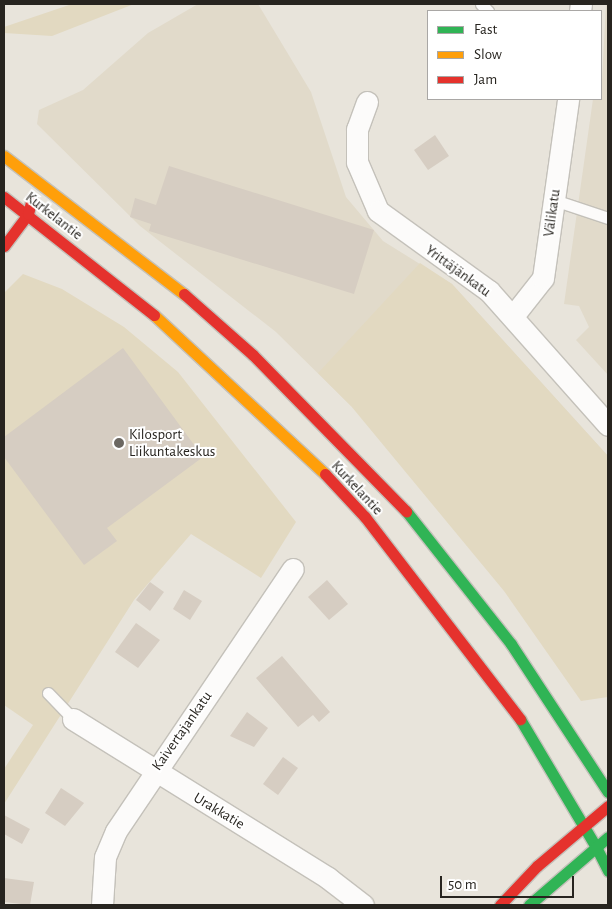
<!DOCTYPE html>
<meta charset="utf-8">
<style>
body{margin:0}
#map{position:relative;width:612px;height:909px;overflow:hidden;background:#e8e4db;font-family:"Alegreya Sans",sans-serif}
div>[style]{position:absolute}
.built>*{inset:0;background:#e1daca}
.green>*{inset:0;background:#e2d9c1}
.building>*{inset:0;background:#d6cdc2}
.roads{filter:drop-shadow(1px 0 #c4c1ba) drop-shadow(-1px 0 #c4c1ba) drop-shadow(0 1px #c4c1ba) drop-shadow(0 -1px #c4c1ba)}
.lane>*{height:11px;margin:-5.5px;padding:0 5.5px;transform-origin:5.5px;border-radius:5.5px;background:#fcfbfa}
.street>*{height:21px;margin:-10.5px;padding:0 10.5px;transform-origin:10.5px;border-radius:10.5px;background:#fcfbfa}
.fast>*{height:11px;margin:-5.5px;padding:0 5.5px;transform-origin:5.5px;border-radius:5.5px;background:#30b455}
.slow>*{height:11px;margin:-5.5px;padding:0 5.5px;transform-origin:5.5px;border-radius:5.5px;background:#ff9f0a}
.jam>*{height:11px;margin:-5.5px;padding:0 5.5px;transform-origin:5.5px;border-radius:5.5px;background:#e5322d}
.dots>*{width:14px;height:14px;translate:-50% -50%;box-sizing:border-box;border:2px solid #fff;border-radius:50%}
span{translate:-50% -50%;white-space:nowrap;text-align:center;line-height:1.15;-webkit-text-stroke:4px #fff;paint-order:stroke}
.street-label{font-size:15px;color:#27241f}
.poi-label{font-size:15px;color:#27241f}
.left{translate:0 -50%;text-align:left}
.frame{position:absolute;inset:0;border:5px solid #27241f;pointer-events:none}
.legend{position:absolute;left:427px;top:10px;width:175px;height:90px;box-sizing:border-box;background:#fff;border:1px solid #a9a7a5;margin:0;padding:6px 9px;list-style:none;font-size:15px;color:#27241f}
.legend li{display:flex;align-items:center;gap:10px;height:25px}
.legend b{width:25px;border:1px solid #a9a7a5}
.scale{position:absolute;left:440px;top:876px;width:134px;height:22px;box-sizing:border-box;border:2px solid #27241f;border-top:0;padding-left:6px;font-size:15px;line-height:18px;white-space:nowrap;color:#27241f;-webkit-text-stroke:4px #fff;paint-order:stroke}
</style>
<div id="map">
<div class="built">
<i style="clip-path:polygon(198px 4px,258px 4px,311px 92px,346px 197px,383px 241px,452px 284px,608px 456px,351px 406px,276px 332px,140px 226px,37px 124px,39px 110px,83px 90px,148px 33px)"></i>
<i style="clip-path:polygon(606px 4px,608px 4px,608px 375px,576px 340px,589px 327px,579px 306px,564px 304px,593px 99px,601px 99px)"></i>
</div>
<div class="green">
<i style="clip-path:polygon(72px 4px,134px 4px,52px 36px,4px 33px,4px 27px)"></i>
<i style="clip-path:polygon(420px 263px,452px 284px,608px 456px,608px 697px,581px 701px,504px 591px,351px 406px,318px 373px)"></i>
<i style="clip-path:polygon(23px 274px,62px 289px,124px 327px,178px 372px,296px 522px,261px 578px,191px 534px,134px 600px,4px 804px,4px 769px,33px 725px,4px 705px,4px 293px)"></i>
</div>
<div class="building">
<i style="clip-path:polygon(435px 135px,449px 156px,428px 170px,414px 150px)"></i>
<i style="clip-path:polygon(169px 166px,374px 230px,354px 294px,149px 231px,151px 224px,130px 217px,135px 198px,156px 205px)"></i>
<i style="clip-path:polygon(123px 348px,203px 457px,107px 528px,117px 541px,84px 565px,4px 457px,4px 437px)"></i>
<i style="clip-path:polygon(327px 580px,348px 604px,329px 620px,308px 597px)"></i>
<i style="clip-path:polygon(150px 582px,164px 592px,150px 611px,136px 600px)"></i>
<i style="clip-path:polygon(184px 590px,202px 601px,190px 620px,173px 609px)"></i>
<i style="clip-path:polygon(136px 623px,160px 640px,138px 668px,115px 652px)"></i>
<i style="clip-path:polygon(282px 656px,330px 712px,319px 722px,313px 715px,298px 727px,256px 678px)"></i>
<i style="clip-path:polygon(247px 712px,268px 728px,254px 747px,230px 736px)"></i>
<i style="clip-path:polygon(283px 757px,298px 768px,278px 795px,263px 784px)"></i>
<i style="clip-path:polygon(61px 788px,84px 803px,65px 826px,45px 813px)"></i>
<i style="clip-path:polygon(4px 815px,30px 829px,22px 844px,4px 834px)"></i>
<i style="clip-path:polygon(4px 878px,34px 882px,30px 905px,4px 902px)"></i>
</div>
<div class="roads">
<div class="lane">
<i style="left:481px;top:4px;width:10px;rotate:45deg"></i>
<i style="left:554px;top:200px;width:57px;rotate:18.4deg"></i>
<i style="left:48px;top:693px;width:36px;rotate:46deg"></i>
</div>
<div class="street">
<i style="left:580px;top:11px;width:7px;rotate:-82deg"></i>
<i style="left:367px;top:102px;width:29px;rotate:110deg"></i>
<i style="left:357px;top:129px;width:33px;rotate:90deg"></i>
<i style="left:357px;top:162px;width:53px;rotate:66.8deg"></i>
<i style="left:378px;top:211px;width:137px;rotate:35.8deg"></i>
<i style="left:489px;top:291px;width:179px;rotate:48.4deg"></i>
<i style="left:513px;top:316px;width:48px;rotate:-51.7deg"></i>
<i style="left:543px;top:278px;width:181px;rotate:-82deg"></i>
<i style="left:73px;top:719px;width:301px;rotate:31.9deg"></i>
<i style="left:328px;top:878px;width:44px;rotate:37.6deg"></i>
<i style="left:102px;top:905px;width:48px;rotate:-86.4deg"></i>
<i style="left:105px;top:857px;width:28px;rotate:-67deg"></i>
<i style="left:116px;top:831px;width:316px;rotate:-56deg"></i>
</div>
<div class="fast">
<i style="left:406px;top:511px;width:169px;rotate:51.7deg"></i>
<i style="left:511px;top:644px;width:177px;rotate:56.8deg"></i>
<i style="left:520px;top:719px;width:149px;rotate:59.3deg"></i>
<i style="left:596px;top:847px;width:27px;rotate:63deg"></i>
<i style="left:529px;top:905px;width:104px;rotate:-40.7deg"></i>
</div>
<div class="slow">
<i style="left:4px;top:156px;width:227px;rotate:37.5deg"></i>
<i style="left:154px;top:315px;width:233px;rotate:42.9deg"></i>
</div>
<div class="jam">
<i style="left:4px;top:197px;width:191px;rotate:38.2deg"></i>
<i style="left:4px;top:246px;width:40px;rotate:-53deg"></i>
<i style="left:28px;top:214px;width:16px;rotate:-76deg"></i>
<i style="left:184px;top:294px;width:92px;rotate:41.5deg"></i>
<i style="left:253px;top:355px;width:219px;rotate:45.6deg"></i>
<i style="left:325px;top:474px;width:59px;rotate:47.1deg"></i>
<i style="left:365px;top:517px;width:255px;rotate:52.5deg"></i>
<i style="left:500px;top:905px;width:54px;rotate:-46.5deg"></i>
<i style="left:537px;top:866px;width:93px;rotate:-40.2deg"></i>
</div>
</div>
<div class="dots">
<i style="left:119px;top:443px;background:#6b6761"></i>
</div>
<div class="street-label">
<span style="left:552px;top:213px;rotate:-82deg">Välikatu</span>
<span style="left:54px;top:216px;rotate:38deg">Kurkelantie</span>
<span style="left:458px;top:271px;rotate:36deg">Yrittäjänkatu</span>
<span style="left:357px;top:488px;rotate:47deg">Kurkelantie</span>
<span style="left:182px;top:731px;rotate:-55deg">Kaivertajankatu</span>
<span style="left:219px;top:811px;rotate:31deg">Urakkatie</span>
</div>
<div class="poi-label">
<span class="left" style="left:129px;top:443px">Kilosport<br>Liikuntakeskus</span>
</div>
<div class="frame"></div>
<ul class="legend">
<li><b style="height:6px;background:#30b455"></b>Fast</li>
<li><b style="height:6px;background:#ff9f0a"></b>Slow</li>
<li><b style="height:6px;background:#e5322d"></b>Jam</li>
</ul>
<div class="scale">50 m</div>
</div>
